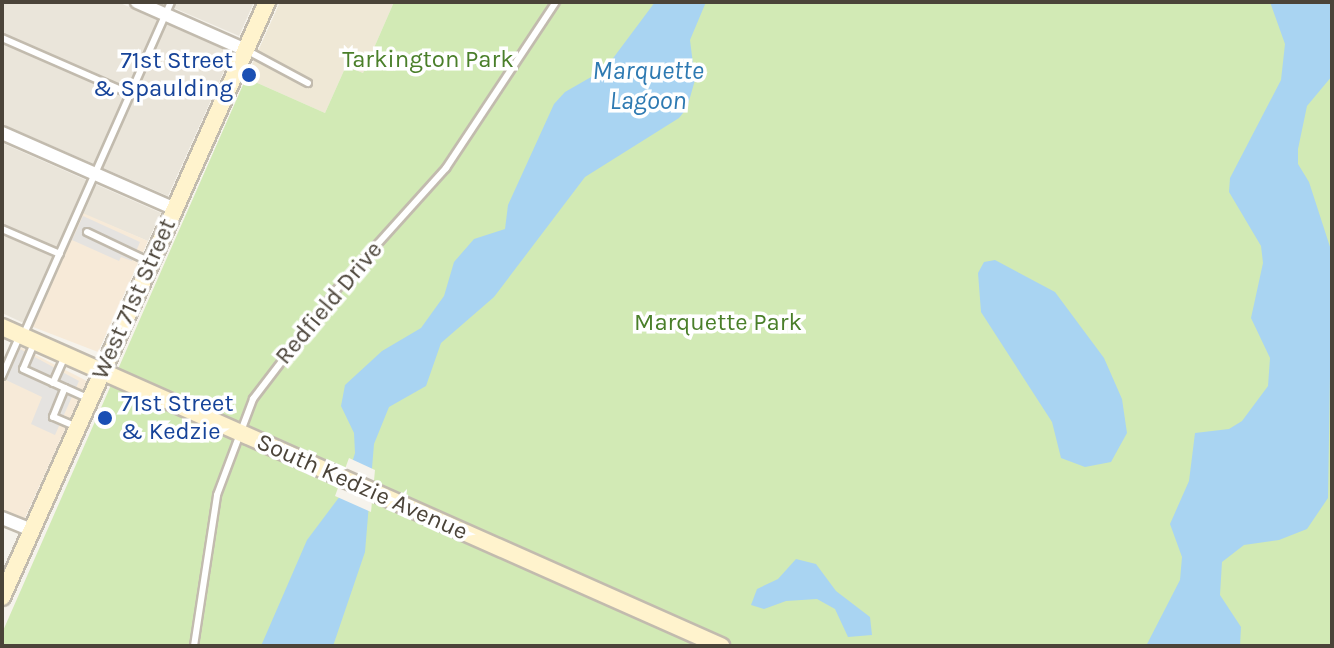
<!DOCTYPE html>
<style>
body{margin:0}
#map{position:relative;width:1334px;height:648px;overflow:hidden;background:#f6f3ec;font-family:Karla,sans-serif}
div>[style]{position:absolute}
.residential>*{inset:0;background:#eae5da}
.commercial>*{inset:0;background:#f7ead8}
.education>*{inset:0;background:#efe8d6}
.green>*{inset:0;background:#d2eab5}
.parking>*{inset:0;background:#e5e3e0}
.water>*{inset:0;background:#a9d4f2}
.pier>*{inset:0;background:#f6f3ec}
.roads{filter:drop-shadow(2px 0 #c2bbae) drop-shadow(-2px 0 #c2bbae) drop-shadow(0 2px #c2bbae) drop-shadow(0 -2px #c2bbae)}
.service>*{height:6px;margin:-3px;padding:0 3px;transform-origin:3px;border-radius:3px;background:#fff}
.minor>*{height:12px;margin:-6px;padding:0 6px;transform-origin:6px;border-radius:6px;background:#fff}
.secondary>*{height:16px;margin:-8px;padding:0 8px;transform-origin:8px;border-radius:8px;background:#fff3cd}
.dots>*{width:22px;height:22px;translate:-50% -50%;box-sizing:border-box;border:4px solid #fff;border-radius:50%}
span{translate:-50% -50%;white-space:nowrap;text-align:center;line-height:1.15;-webkit-text-stroke:7px #fff;paint-order:stroke}
.park-label{font-size:24px;color:#4a7f2a}
.transit-label{font-size:24px;color:#164399}
.right{translate:-100% -50%;text-align:right}
.left{translate:0 -50%;text-align:left}
.street-label{font-size:24px;color:#4b4439}
.water-label{font-size:26px;color:#2e7ab2;font-style:italic}
.frame{position:absolute;inset:0;border:4px solid #4b4439;pointer-events:none}
</style>
<div id="map">
<div class="residential">
<i style="clip-path:polygon(2px 2px,118px 2px,232px 53px,168px 196px,2px 124px)"></i>
<i style="clip-path:polygon(160px 2px,254px 2px,239px 36px)"></i>
<i style="clip-path:polygon(2px 143px,161px 213px,148px 241px,78px 212px,28px 325px,2px 313px)"></i>
</div>
<div class="commercial">
<i style="clip-path:polygon(78px 211px,148px 241px,98px 352px,28px 325px)"></i>
<i style="clip-path:polygon(16px 345px,87px 381px,24px 520px,2px 510px,2px 376px)"></i>
</div>
<div class="education">
<i style="clip-path:polygon(280px 2px,394px 2px,363px 73px,346px 66px,325px 113px,246px 78px)"></i>
</div>
<div class="green">
<i style="clip-path:polygon(394px 2px,1332px 2px,1332px 646px,2px 646px,2px 633px,246px 78px,325px 113px,346px 66px,363px 73px)"></i>
</div>
<div class="parking">
<i style="clip-path:polygon(83px 216px,140px 242px,132px 261px,121px 257px,119px 261px,72px 240px)"></i>
<i style="clip-path:polygon(20px 349px,79px 381px,55px 435px,31px 424px,42px 397px,6px 380px)"></i>
</div>
<div class="water">
<i style="clip-path:polygon(655px 2px,706px 2px,690px 40px,695px 80px,687px 108px,679px 118px,585px 177px,494px 297px,441px 343px,426px 386px,389px 407px,374px 444px,365px 552px,333px 646px,261px 646px,307px 540px,343px 492px,355px 453px,354px 433px,341px 406px,345px 385px,382px 351px,421px 328px,444px 296px,454px 262px,474px 239px,505px 229px,508px 205px,554px 104px,565px 92px,605px 69px)"></i>
<i style="clip-path:polygon(1270px 2px,1332px 2px,1332px 76px,1307px 106px,1298px 149px,1298px 164px,1309px 182px,1332px 253px,1328px 498px,1307px 529px,1279px 540px,1244px 545px,1222px 562px,1220px 595px,1241px 627px,1240px 646px,1146px 646px,1180px 580px,1182px 557px,1170px 524px,1189px 481px,1195px 433px,1229px 429px,1242px 421px,1268px 386px,1270px 358px,1251px 318px,1263px 263px,1261px 246px,1229px 192px,1230px 178px,1281px 80px,1285px 44px)"></i>
<i style="clip-path:polygon(995px 260px,1055px 292px,1104px 358px,1122px 399px,1127px 433px,1111px 462px,1085px 467px,1061px 458px,1052px 422px,981px 312px,978px 273px,984px 262px)"></i>
<i style="clip-path:polygon(796px 559px,816px 564px,836px 591px,870px 617px,872px 635px,848px 637px,835px 609px,817px 599px,786px 601px,764px 609px,751px 605px,757px 589px,778px 579px)"></i>
</div>
<div class="pier">
<i style="clip-path:polygon(349px 458px,375px 470px,371px 512px,335px 496px)"></i>
</div>
<div class="roads">
<div class="service">
<i style="left:2px;top:38px;width:140px;rotate:23.6deg"></i>
<i style="left:248px;top:51px;width:68px;rotate:28.1deg"></i>
<i style="left:2px;top:229px;width:63px;rotate:23.3deg"></i>
<i style="left:87px;top:232px;width:68px;rotate:25.4deg"></i>
<i style="left:23px;top:336px;width:365px;rotate:-66.1deg"></i>
<i style="left:35px;top:341px;width:30px;rotate:113deg"></i>
<i style="left:23px;top:369px;width:46px;rotate:24.3deg"></i>
<i style="left:2px;top:376px;width:45px;rotate:-66.3deg"></i>
<i style="left:53px;top:383px;width:27px;rotate:-66deg"></i>
<i style="left:77px;top:427px;width:26px;rotate:-157deg"></i>
<i style="left:53px;top:417px;width:31px;rotate:-68deg"></i>
<i style="left:65px;top:388px;width:27px;rotate:24deg"></i>
<i style="left:194px;top:646px;width:153px;rotate:-81.3deg"></i>
<i style="left:217px;top:495px;width:103px;rotate:-69.4deg"></i>
<i style="left:253px;top:399px;width:138px;rotate:-52.6deg"></i>
<i style="left:337px;top:289px;width:163px;rotate:-48deg"></i>
<i style="left:446px;top:168px;width:199px;rotate:-56.5deg"></i>
</div>
<div class="minor">
<i style="left:137px;top:2px;width:119px;rotate:23.8deg"></i>
<i style="left:2px;top:133px;width:189px;rotate:23.7deg"></i>
<i style="left:2px;top:518px;width:31px;rotate:22deg"></i>
</div>
<div class="secondary">
<i style="left:2px;top:327px;width:787px;rotate:23.93deg"></i>
<i style="left:2px;top:597px;width:651px;rotate:-65.99deg"></i>
</div>
</div>
<div class="dots">
<i style="left:249px;top:75px;background:#1a4fb4"></i>
<i style="left:105px;top:418px;background:#1a4fb4"></i>
</div>
<div class="park-label">
<span style="left:428px;top:60px">Tarkington Park</span>
<span style="left:718px;top:323px">Marquette Park</span>
</div>
<div class="transit-label">
<span class="right" style="left:233px;top:75px">71st Street<br>&amp; Spaulding</span>
<span class="left" style="left:121px;top:418px">71st Street<br>&amp; Kedzie</span>
</div>
<div class="street-label">
<span style="left:134px;top:299px;rotate:-66deg">West 71st Street</span>
<span style="left:329px;top:303px;rotate:-50deg">Redfield Drive</span>
<span style="left:362px;top:487px;rotate:24deg">South Kedzie Avenue</span>
</div>
<div class="water-label">
<span style="left:648px;top:86px">Marquette<br>Lagoon</span>
</div>
<div class="frame"></div>
</div>
